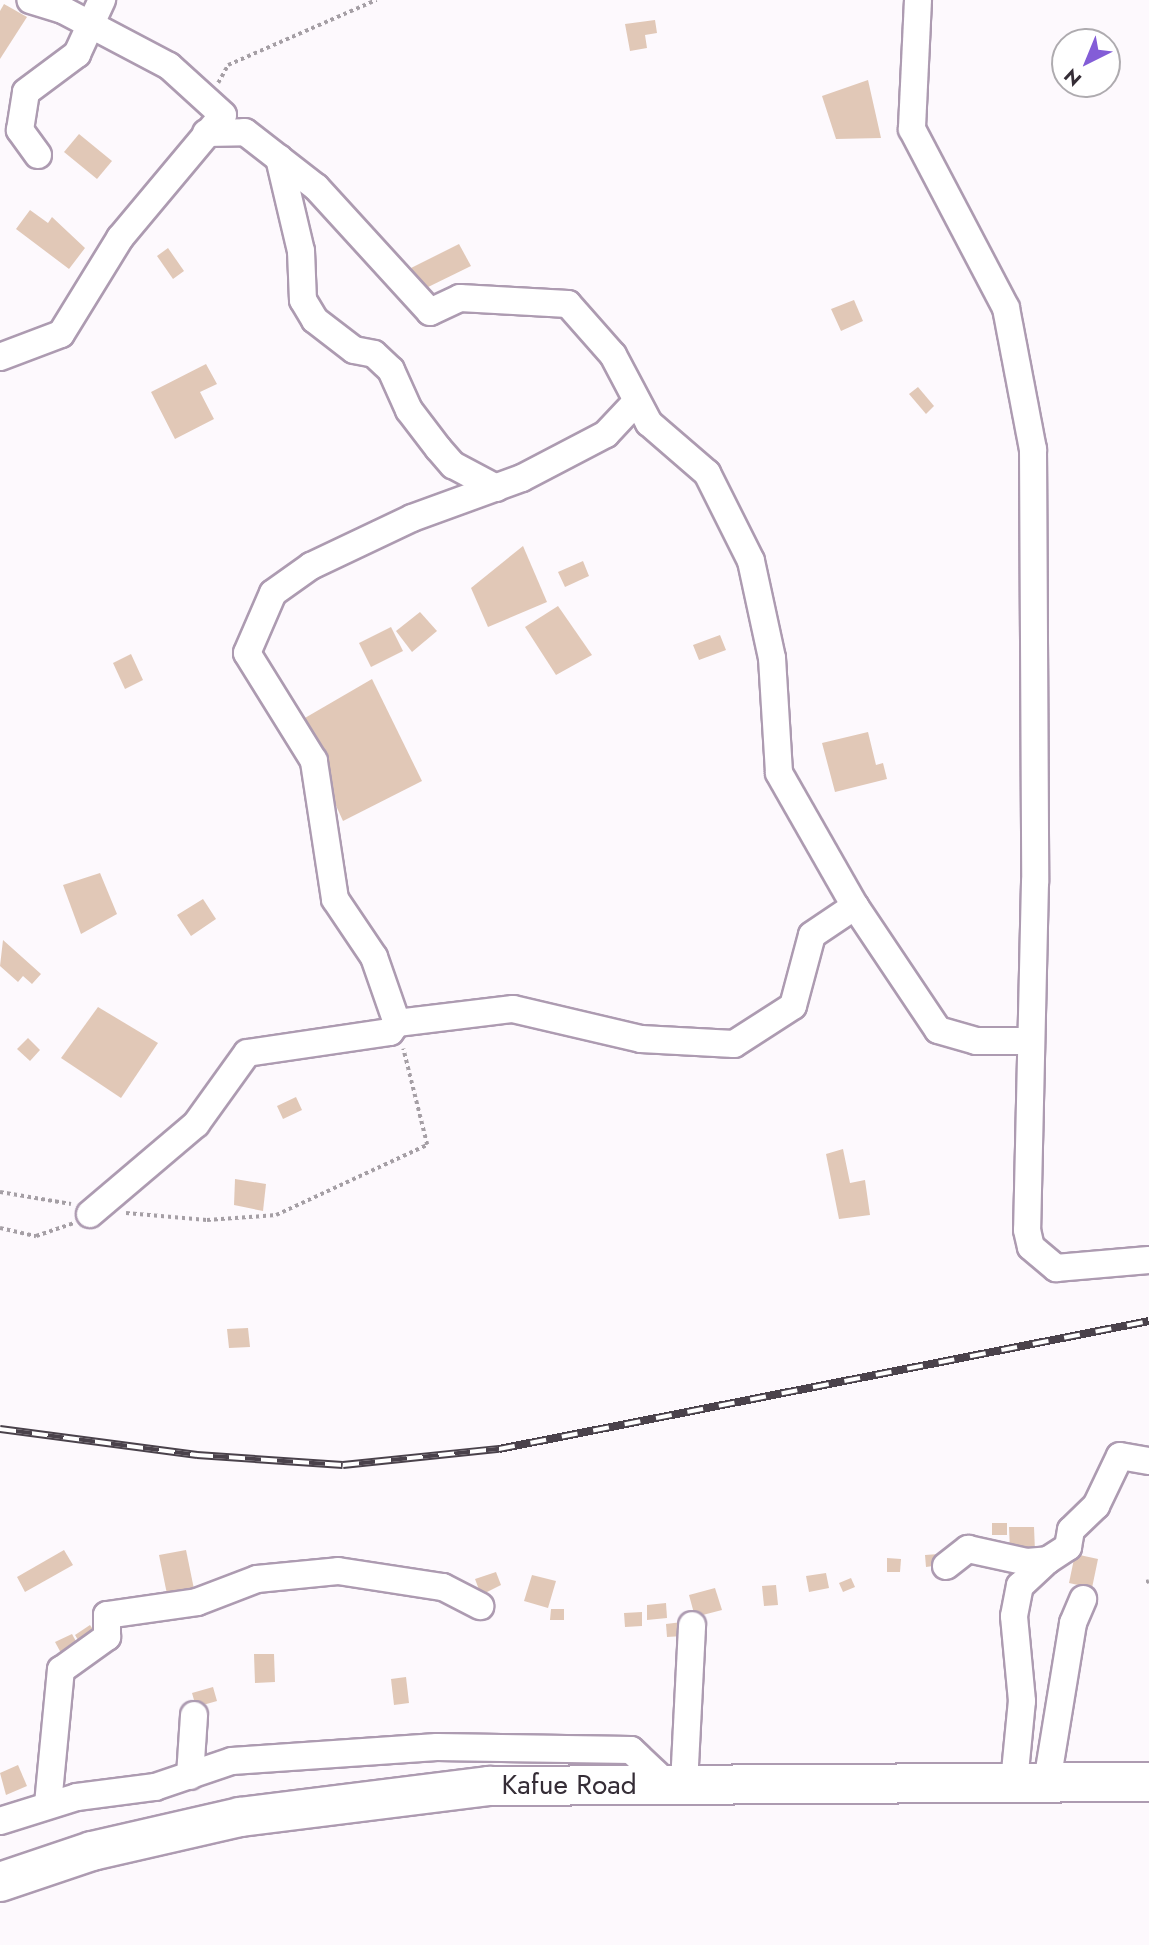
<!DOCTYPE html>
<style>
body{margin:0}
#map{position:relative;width:1149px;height:1945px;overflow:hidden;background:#fdf9fd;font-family:Jost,sans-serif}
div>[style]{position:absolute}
.building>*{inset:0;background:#e1c8b7}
.path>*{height:3.5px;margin-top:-1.75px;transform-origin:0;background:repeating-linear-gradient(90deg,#a59fa5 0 3.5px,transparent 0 7px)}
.roads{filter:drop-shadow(2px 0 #ad9bb1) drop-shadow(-2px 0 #ad9bb1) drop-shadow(0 2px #ad9bb1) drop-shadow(0 -2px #ad9bb1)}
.minor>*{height:26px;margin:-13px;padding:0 13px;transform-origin:13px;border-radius:13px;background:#fff}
.highway>*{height:38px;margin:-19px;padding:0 19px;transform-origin:19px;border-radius:19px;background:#fff}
.rail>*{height:8px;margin-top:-4px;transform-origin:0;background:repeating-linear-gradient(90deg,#fff 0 16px,#4a424b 0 32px);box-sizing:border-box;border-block:2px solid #4a424b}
span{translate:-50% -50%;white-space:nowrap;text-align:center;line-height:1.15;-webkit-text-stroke:7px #fff;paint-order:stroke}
.street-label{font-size:28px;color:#352d36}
.north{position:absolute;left:1051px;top:28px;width:70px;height:70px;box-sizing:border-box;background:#fff;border:2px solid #aeabaf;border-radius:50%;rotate:223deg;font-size:19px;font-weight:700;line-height:28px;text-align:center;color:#352d36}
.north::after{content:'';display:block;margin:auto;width:24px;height:32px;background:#835dd7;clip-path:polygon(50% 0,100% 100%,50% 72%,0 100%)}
</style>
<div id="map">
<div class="building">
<i style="clip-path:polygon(4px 4px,27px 17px,0 59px,0 11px)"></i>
<i style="clip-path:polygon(655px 20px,657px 33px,645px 35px,647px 48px,630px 51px,625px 24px)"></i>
<i style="clip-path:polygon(868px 80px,881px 138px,836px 139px,822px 96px)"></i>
<i style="clip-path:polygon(79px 134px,112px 161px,97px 179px,64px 152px)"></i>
<i style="clip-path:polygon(30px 210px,48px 223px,52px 217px,85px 248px,69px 269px,16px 229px)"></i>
<i style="clip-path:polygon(459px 244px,471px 266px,422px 290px,411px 268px)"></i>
<i style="clip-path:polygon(168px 248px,184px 271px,173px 279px,157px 256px)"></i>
<i style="clip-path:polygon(854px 300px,863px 321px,841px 331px,831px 309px)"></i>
<i style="clip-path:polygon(206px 364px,217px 384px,200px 392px,214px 419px,175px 439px,151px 392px)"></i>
<i style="clip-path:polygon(918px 387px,934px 406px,926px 414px,909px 394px)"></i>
<i style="clip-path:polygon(523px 546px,547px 602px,488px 627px,471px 588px)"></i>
<i style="clip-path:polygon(583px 561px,589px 576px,565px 587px,558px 572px)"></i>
<i style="clip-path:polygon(558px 606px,592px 655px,556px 675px,525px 627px)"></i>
<i style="clip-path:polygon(420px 612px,437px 631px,412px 652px,396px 631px)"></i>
<i style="clip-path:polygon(391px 627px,403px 651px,371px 667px,359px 643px)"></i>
<i style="clip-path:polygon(720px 635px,726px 650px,699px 660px,693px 645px)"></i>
<i style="clip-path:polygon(131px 654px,143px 680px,125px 689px,113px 663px)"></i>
<i style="clip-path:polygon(372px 679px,422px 781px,343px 821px,298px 722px)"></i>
<i style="clip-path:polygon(868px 732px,876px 765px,883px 763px,887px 779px,835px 792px,822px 743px)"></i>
<i style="clip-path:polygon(100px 873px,117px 914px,81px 934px,63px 885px)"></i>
<i style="clip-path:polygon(203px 899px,216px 919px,191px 936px,177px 915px)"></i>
<i style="clip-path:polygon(3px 940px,41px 974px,32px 984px,23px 976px,18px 982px,0 966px)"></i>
<i style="clip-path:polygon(98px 1007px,158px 1043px,121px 1098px,61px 1058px)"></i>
<i style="clip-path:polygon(28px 1038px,40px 1050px,30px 1061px,17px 1049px)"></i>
<i style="clip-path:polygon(296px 1097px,302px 1110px,283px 1119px,277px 1106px)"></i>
<i style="clip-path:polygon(843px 1149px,850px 1183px,865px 1180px,870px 1215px,839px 1219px,826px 1154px)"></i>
<i style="clip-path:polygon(235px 1179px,266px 1184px,263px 1211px,234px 1205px)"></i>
<i style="clip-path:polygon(248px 1328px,250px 1347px,229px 1348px,227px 1329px)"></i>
<i style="clip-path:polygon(992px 1523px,1007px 1523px,1007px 1535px,992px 1535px)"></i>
<i style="clip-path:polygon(1009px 1527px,1034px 1527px,1035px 1551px,1010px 1551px)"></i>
<i style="clip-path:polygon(64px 1550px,73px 1565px,25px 1592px,17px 1577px)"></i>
<i style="clip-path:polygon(186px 1550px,195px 1594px,168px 1599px,159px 1555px)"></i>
<i style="clip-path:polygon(939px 1554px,940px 1565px,926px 1567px,925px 1555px)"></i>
<i style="clip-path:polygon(1075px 1554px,1098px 1559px,1092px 1588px,1069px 1583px)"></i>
<i style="clip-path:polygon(887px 1558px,901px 1559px,900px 1572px,887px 1572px)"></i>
<i style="clip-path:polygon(496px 1572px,501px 1585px,481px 1595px,475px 1579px)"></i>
<i style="clip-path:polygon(826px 1573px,829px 1588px,809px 1592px,806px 1576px)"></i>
<i style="clip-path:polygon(532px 1575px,556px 1581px,548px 1608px,524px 1601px)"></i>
<i style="clip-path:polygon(851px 1578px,855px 1587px,843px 1592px,839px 1583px)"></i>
<i style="clip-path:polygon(776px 1585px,778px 1605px,764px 1606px,762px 1586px)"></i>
<i style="clip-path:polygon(715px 1588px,722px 1610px,695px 1617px,689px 1595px)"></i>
<i style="clip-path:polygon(666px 1603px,667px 1618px,647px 1620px,647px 1605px)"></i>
<i style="clip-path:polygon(551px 1609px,564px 1609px,564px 1620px,550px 1620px)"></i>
<i style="clip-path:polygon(642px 1612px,642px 1626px,625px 1627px,624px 1613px)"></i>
<i style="clip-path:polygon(682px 1622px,683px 1636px,667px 1637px,666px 1624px)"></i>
<i style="clip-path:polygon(90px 1625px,97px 1635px,81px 1645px,75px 1635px)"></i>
<i style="clip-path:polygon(72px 1634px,78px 1645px,61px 1653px,55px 1642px)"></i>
<i style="clip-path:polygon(254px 1654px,274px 1654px,275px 1682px,255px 1683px)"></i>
<i style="clip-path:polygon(406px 1677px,409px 1703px,394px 1705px,391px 1679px)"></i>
<i style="clip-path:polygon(213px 1687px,217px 1701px,196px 1707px,192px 1693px)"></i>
<i style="clip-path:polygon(18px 1765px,27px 1786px,6px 1795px,0 1773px)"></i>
</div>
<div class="path">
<i style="left:218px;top:83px;width:21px;rotate:-61deg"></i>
<i style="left:228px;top:65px;width:162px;rotate:-23.7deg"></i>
<i style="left:0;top:1192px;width:72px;rotate:9.6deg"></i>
<i style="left:126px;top:1213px;width:81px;rotate:4.9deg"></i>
<i style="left:207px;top:1220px;width:69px;rotate:-4.1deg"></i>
<i style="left:276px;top:1215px;width:166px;rotate:-24.9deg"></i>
<i style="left:427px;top:1145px;width:99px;rotate:-104deg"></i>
<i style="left:0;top:1228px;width:37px;rotate:13deg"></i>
<i style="left:36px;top:1236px;width:39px;rotate:-19deg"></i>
<i style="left:1146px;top:1582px;width:3px;rotate:-18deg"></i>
</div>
<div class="roads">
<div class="minor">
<i style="left:918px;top:0;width:129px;rotate:92.7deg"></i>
<i style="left:912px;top:129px;width:202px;rotate:62.3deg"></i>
<i style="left:1006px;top:308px;width:144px;rotate:79.2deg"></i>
<i style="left:1033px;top:449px;width:433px;rotate:89.7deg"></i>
<i style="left:1035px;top:882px;width:348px;rotate:91.3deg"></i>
<i style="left:1027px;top:1230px;width:17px;rotate:77deg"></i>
<i style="left:1031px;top:1247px;width:33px;rotate:40deg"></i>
<i style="left:1056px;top:1268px;width:93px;rotate:-4.9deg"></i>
<i style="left:206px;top:133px;width:39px;rotate:-1deg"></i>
<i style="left:245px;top:132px;width:90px;rotate:37.8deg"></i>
<i style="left:316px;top:187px;width:169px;rotate:47.6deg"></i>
<i style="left:430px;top:312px;width:33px;rotate:-25deg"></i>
<i style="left:460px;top:298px;width:108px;rotate:3.2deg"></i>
<i style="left:568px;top:304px;width:68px;rotate:48.6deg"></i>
<i style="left:613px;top:355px;width:77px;rotate:62.1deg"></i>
<i style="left:649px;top:423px;width:77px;rotate:40.8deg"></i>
<i style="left:707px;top:473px;width:98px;rotate:63.4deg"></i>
<i style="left:751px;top:561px;width:99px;rotate:77.8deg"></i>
<i style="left:772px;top:658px;width:115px;rotate:86.5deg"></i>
<i style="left:779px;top:773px;width:153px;rotate:60.3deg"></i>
<i style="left:38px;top:155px;width:31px;rotate:-126deg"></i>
<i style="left:20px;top:130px;width:38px;rotate:-81deg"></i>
<i style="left:26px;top:92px;width:64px;rotate:-36.7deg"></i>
<i style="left:77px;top:54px;width:60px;rotate:-65.2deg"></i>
<i style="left:279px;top:158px;width:96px;rotate:76.7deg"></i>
<i style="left:301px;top:251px;width:49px;rotate:87.7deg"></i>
<i style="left:303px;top:300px;width:23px;rotate:59deg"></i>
<i style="left:315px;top:320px;width:49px;rotate:37.6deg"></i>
<i style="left:354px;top:350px;width:20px;rotate:11deg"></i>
<i style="left:374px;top:354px;width:23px;rotate:43deg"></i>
<i style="left:391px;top:370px;width:44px;rotate:65.8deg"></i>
<i style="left:409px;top:410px;width:48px;rotate:52.7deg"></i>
<i style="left:438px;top:448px;width:23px;rotate:49deg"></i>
<i style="left:453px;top:465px;width:49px;rotate:28.1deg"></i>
<i style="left:0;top:357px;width:65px;rotate:-20.7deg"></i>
<i style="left:61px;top:334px;width:113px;rotate:-58.4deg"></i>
<i style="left:120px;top:238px;width:160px;rotate:-50.1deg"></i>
<i style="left:223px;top:115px;width:73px;rotate:-137.8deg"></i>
<i style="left:169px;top:66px;width:120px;rotate:-152.2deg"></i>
<i style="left:63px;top:10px;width:34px;rotate:-163deg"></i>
<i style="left:397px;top:1023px;width:117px;rotate:-6.9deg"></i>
<i style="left:513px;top:1009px;width:131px;rotate:13.2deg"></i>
<i style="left:641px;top:1039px;width:93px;rotate:3.1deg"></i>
<i style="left:734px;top:1044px;width:70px;rotate:-32.8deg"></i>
<i style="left:793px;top:1006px;width:73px;rotate:-75deg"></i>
<i style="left:812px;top:935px;width:52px;rotate:-34deg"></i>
<i style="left:855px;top:906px;width:149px;rotate:56.2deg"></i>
<i style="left:938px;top:1030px;width:40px;rotate:16deg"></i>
<i style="left:976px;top:1041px;width:53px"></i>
<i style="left:90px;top:1214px;width:139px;rotate:-40.3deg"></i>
<i style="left:196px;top:1124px;width:87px;rotate:-54.3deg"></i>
<i style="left:247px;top:1053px;width:145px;rotate:-8.4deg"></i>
<i style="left:390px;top:1032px;width:11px;rotate:-52deg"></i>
<i style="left:397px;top:1023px;width:70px;rotate:-109.2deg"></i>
<i style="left:374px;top:957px;width:70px;rotate:-123.9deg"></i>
<i style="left:335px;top:899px;width:140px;rotate:-98.7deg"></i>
<i style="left:314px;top:761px;width:127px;rotate:-121.8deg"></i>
<i style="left:247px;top:653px;width:65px;rotate:-66.6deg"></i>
<i style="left:273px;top:593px;width:47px;rotate:-35.4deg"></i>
<i style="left:311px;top:566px;width:112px;rotate:-25.4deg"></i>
<i style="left:412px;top:518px;width:117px;rotate:-20deg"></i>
<i style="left:522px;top:478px;width:95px;rotate:-27.6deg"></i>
<i style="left:606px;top:434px;width:45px;rotate:-46.8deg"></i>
<i style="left:946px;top:1566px;width:28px;rotate:-38deg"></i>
<i style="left:968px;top:1549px;width:60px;rotate:12.4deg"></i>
<i style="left:1027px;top:1562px;width:21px;rotate:-5deg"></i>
<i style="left:1048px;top:1560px;width:24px;rotate:-33deg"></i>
<i style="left:1068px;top:1547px;width:17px;rotate:-80deg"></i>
<i style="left:1071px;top:1530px;width:35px;rotate:-44deg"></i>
<i style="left:1096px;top:1506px;width:55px;rotate:-64.4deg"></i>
<i style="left:1120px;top:1456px;width:29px;rotate:10deg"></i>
<i style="left:190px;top:1776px;width:61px;rotate:-86.2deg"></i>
<i style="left:1014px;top:1782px;width:81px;rotate:-84.4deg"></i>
<i style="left:1022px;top:1701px;width:85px;rotate:-95.4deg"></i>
<i style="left:1014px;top:1616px;width:31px;rotate:-79deg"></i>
<i style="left:1020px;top:1586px;width:38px;rotate:-43deg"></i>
<i style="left:1047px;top:1782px;width:161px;rotate:-80.7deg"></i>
<i style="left:1073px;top:1623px;width:26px;rotate:-67deg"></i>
<i style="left:684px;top:1785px;width:160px;rotate:-87.1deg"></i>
<i style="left:48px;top:1804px;width:135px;rotate:-84.5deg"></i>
<i style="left:61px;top:1670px;width:57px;rotate:-35.7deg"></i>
<i style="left:107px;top:1637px;width:22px;rotate:-90deg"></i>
<i style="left:107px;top:1615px;width:91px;rotate:-8.2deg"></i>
<i style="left:197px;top:1602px;width:64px;rotate:-21deg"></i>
<i style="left:257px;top:1579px;width:81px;rotate:-5.6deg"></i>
<i style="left:338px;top:1571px;width:106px;rotate:8.7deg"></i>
<i style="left:443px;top:1587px;width:42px;rotate:27.2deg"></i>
<i style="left:0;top:1821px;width:81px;rotate:-17.3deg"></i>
<i style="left:77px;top:1797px;width:79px;rotate:-7.3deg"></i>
<i style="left:155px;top:1787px;width:81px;rotate:-18.7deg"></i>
<i style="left:232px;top:1761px;width:205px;rotate:-3.9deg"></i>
<i style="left:437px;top:1747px;width:194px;rotate:0.9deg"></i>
<i style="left:631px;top:1750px;width:51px;rotate:43.4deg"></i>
</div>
<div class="highway">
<i style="left:0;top:1882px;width:97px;rotate:-18.6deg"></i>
<i style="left:92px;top:1851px;width:152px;rotate:-12.9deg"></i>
<i style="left:240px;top:1817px;width:251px;rotate:-7.1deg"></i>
<i style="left:489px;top:1786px;width:660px;rotate:-0.35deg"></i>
</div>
</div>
<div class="rail">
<i style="left:0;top:1429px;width:199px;rotate:7.5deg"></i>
<i style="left:197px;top:1455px;width:146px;rotate:3.9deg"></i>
<i style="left:343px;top:1465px;width:157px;rotate:-5.9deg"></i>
<i style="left:499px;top:1449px;width:662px;rotate:-11.14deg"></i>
</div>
<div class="street-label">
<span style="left:569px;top:1785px">Kafue Road</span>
</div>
<div class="north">N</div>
</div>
